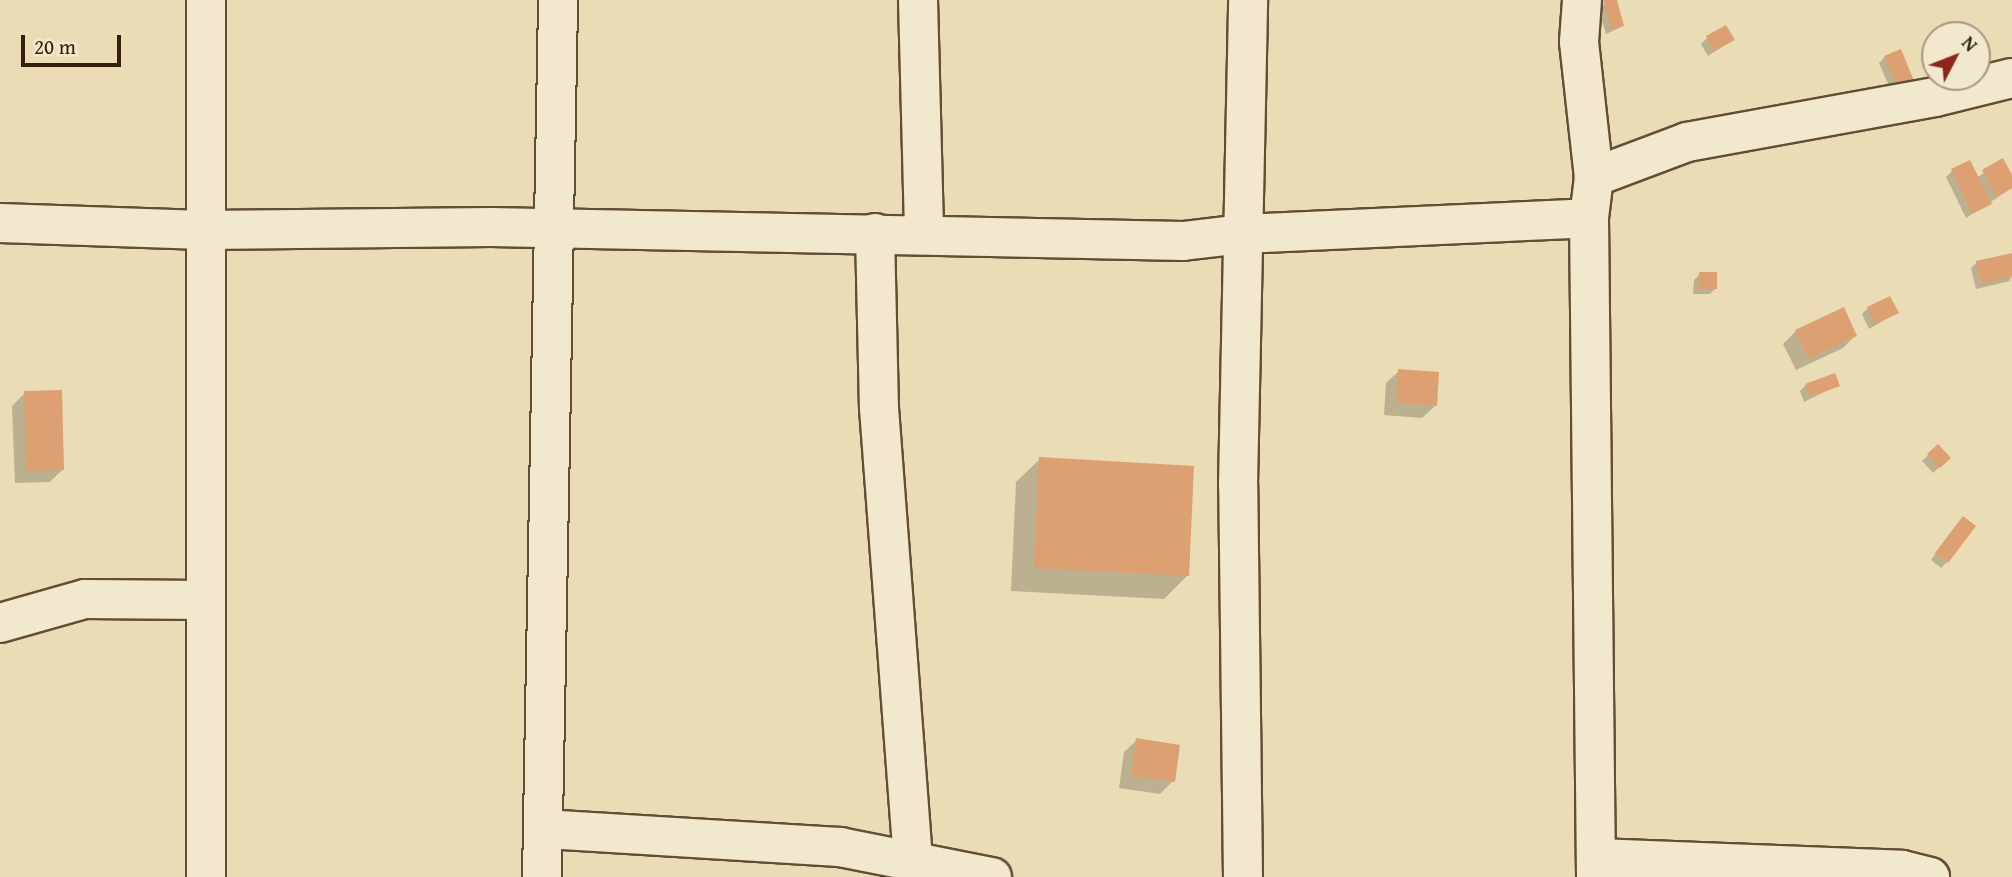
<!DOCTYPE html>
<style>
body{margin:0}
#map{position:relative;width:2012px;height:877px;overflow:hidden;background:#eadcb4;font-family:"Gentium Book Plus",serif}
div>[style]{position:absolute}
.shadow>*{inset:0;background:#0003}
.building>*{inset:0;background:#dda073}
.roads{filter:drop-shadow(2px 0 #634e35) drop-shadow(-2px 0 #634e35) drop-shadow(0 2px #634e35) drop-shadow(0 -2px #634e35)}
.minor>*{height:38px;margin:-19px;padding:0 19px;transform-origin:19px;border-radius:19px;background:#f1e8ce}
span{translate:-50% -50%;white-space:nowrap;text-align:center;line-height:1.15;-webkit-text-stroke:5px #f1e8ce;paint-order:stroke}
.north{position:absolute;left:1921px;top:21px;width:70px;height:70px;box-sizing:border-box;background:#f1e8ce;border:2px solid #a69880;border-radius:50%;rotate:48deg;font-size:19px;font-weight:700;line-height:28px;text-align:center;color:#361f0b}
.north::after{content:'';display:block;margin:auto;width:24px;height:32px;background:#8f2418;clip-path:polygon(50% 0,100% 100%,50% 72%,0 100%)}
.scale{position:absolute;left:21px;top:35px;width:100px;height:32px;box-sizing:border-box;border:4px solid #361f0b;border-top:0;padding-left:9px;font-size:21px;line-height:24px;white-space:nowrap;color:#361f0b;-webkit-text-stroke:5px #f1e8ce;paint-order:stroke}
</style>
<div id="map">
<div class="shadow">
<i style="clip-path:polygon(1615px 0,1623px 26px,1606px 34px,1598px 7px)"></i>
<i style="clip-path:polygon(1707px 38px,1733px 40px,1708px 56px,1701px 44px)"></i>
<i style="clip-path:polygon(1885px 57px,1912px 81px,1892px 93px,1879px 63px)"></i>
<i style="clip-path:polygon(2003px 161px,2012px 188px,1966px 218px,1946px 177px,1952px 171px,1976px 178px)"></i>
<i style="clip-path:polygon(2012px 257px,2010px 281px,1976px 289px,1971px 268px,1977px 262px)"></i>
<i style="clip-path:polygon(1700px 274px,1716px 288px,1710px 294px,1693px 294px,1694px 280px)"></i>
<i style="clip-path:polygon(1868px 308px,1897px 313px,1869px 329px,1862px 314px)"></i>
<i style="clip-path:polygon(1796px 331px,1855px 336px,1843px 348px,1796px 370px,1783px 344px)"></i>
<i style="clip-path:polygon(1399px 371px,1435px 406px,1422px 418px,1384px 415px,1386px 383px)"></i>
<i style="clip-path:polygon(1806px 385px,1838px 385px,1804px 402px,1800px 391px)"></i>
<i style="clip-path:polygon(25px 393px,63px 469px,50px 482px,15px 483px,12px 406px)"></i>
<i style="clip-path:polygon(1938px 446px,1949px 458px,1933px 473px,1922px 461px)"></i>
<i style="clip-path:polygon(1040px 459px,1187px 576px,1164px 599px,1011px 591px,1016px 482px)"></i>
<i style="clip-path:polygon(1957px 524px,1947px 562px,1941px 568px,1931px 560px)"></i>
<i style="clip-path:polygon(1137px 740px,1173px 781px,1160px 794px,1119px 788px,1124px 752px)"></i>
</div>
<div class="building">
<i style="clip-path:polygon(1603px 0,1617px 0,1624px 26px,1612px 29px)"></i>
<i style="clip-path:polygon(1726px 25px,1735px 40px,1714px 51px,1706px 36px)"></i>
<i style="clip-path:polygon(1901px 49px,1914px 81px,1898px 88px,1884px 56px)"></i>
<i style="clip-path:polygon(2003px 158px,2012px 175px,2012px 188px,1996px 197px,1982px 170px)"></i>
<i style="clip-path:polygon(1970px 160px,1992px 204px,1972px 214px,1951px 169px)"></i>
<i style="clip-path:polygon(2012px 253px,2012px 277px,1981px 284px,1976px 261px)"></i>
<i style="clip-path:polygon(1699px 272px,1717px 272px,1717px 289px,1698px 289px)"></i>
<i style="clip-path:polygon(1890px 296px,1899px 313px,1875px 324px,1867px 307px)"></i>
<i style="clip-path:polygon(1844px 307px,1857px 336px,1808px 359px,1795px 330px)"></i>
<i style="clip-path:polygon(1398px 369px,1439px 372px,1437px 406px,1396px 403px)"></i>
<i style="clip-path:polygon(1835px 373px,1840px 386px,1810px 397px,1805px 384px)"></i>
<i style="clip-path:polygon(62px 390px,64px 470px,26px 471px,24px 391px)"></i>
<i style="clip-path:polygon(1938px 444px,1951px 458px,1940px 468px,1927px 454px)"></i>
<i style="clip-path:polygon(1039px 457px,1194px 466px,1189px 576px,1034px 568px)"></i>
<i style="clip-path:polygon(1963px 516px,1976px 526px,1948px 563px,1935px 553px)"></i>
<i style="clip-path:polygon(1136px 738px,1180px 745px,1175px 782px,1131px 776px)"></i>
</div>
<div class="roads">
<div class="minor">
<i style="left:206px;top:0;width:877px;rotate:90deg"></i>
<i style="left:918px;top:0;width:235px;rotate:88.5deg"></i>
<i style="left:1582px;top:0;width:42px;rotate:94.1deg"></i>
<i style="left:1579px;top:42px;width:136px;rotate:83.7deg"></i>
<i style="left:1594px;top:177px;width:41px;rotate:97deg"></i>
<i style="left:1589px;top:218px;width:659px;rotate:89.39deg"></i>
<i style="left:1594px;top:177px;width:99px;rotate:-20.6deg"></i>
<i style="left:1687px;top:142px;width:252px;rotate:-10.3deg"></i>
<i style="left:1935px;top:97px;width:79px;rotate:-13.9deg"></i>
<i style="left:0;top:223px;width:203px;rotate:2deg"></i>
<i style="left:203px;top:230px;width:288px;rotate:-0.6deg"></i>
<i style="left:491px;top:227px;width:692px;rotate:1.16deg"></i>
<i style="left:1183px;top:241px;width:59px;rotate:-6.8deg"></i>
<i style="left:1242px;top:234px;width:347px;rotate:-2.6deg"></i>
<i style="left:875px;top:233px;width:175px;rotate:88.7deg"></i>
<i style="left:879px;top:408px;width:453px;rotate:85.7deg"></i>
<i style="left:0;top:623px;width:88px;rotate:-15.8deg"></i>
<i style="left:85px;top:599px;width:118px;rotate:0.5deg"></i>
<i style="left:545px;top:829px;width:296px;rotate:3.5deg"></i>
<i style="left:840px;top:847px;width:155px;rotate:11.2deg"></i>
<i style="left:1596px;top:858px;width:306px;rotate:2.2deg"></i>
<i style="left:1902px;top:870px;width:29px;rotate:14deg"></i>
<i style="left:542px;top:877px;width:877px;rotate:-88.95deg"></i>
<i style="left:1243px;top:877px;width:392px;rotate:-90.7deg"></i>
<i style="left:1238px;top:485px;width:485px;rotate:-88.8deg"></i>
</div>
</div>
<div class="north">N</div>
<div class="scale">20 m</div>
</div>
